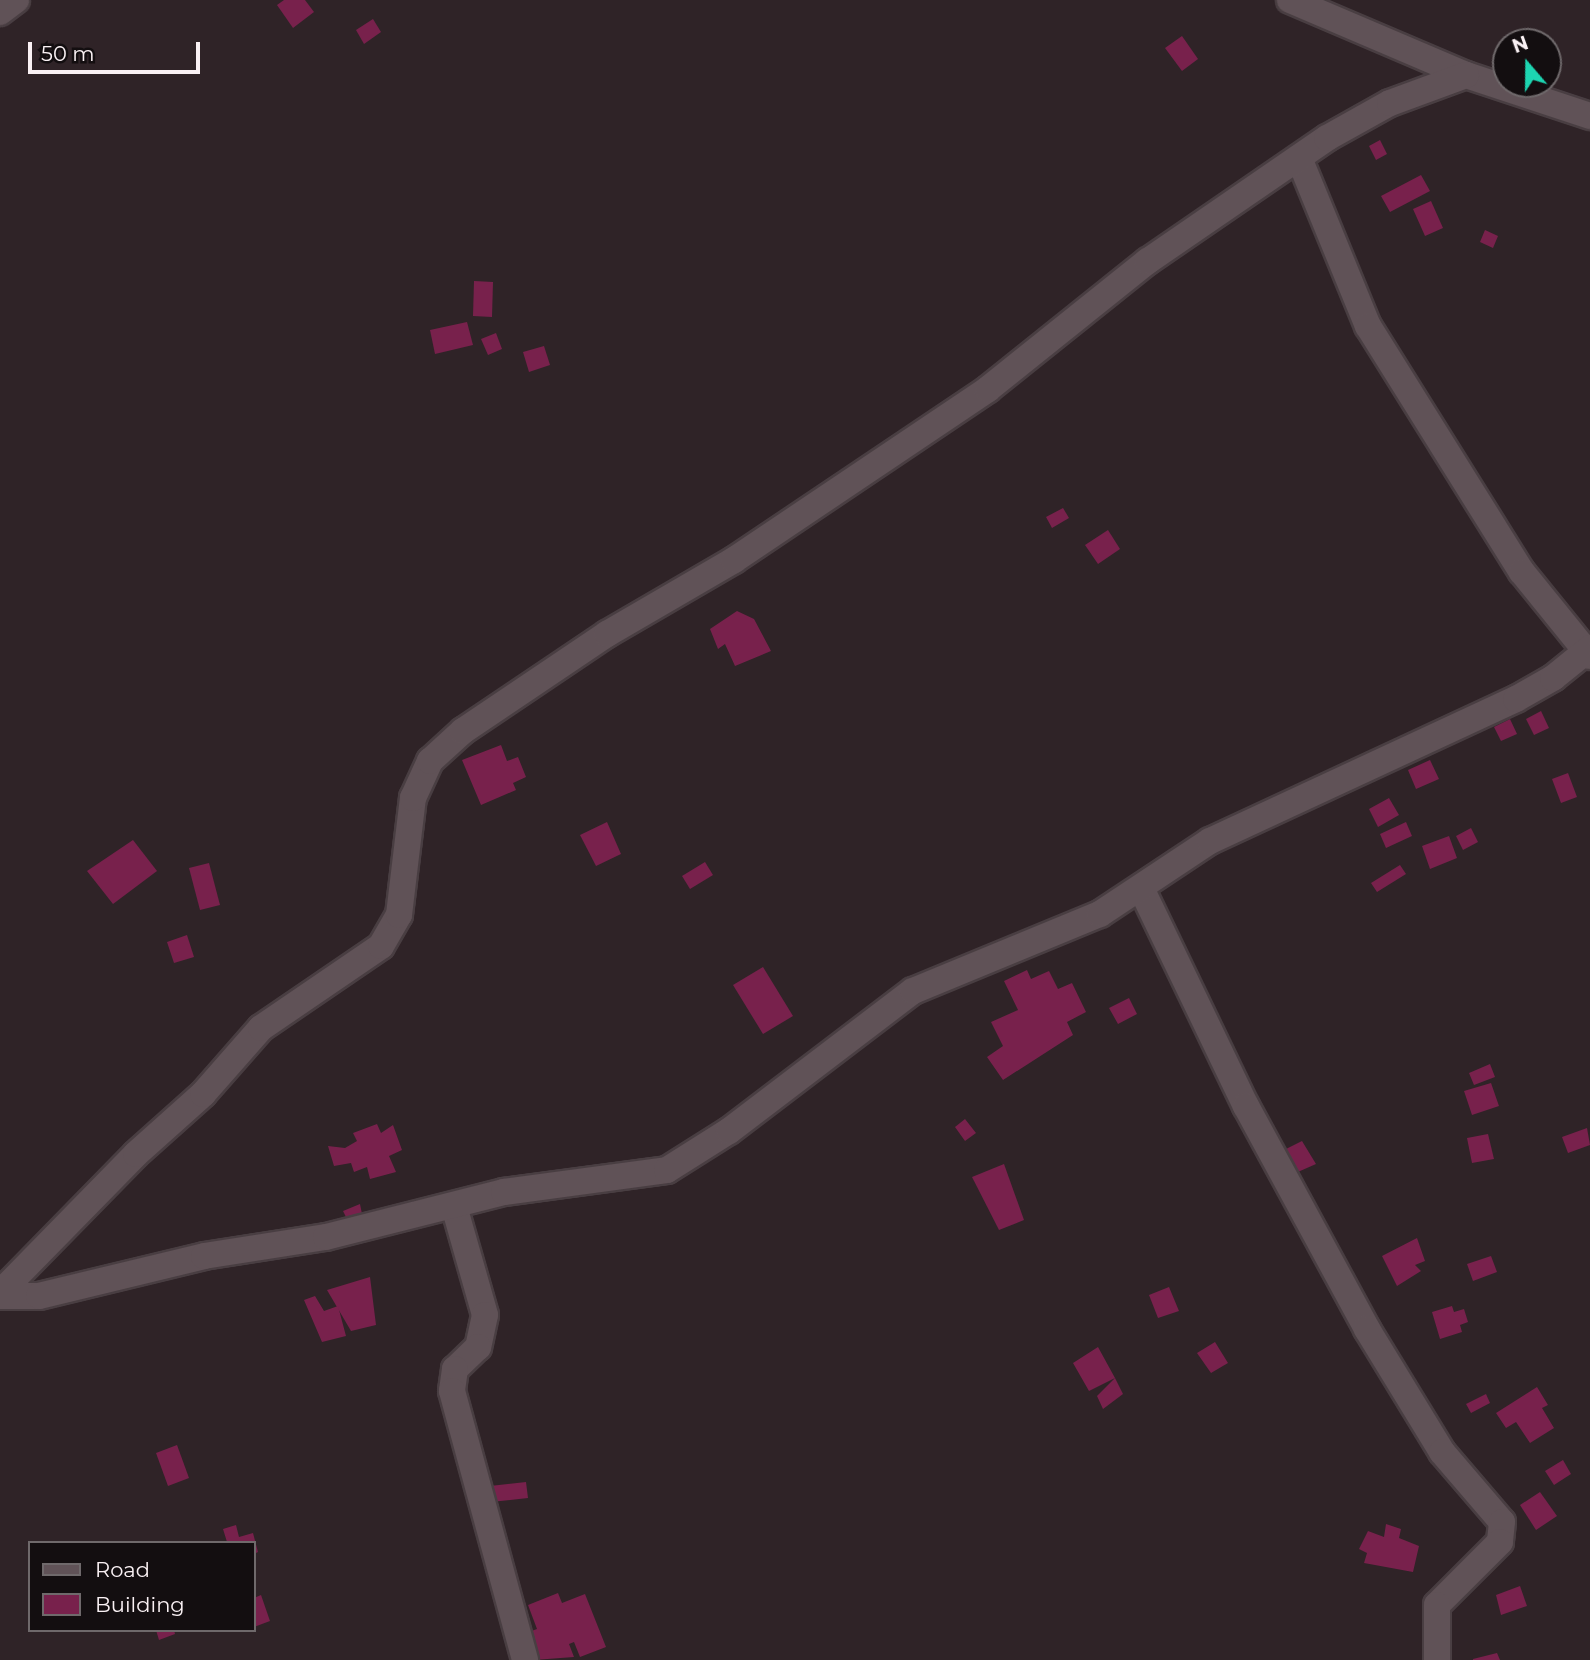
<!DOCTYPE html>
<style>
body{margin:0}
#map{position:relative;width:1590px;height:1660px;overflow:hidden;background:#2f2327;font-family:Montserrat,sans-serif}
div>[style]{position:absolute}
.building>*{inset:0;background:#78214c}
.roads{filter:drop-shadow(2px 0 #493e42) drop-shadow(-2px 0 #493e42) drop-shadow(0 2px #493e42) drop-shadow(0 -2px #493e42)}
.street>*{height:26px;margin:-13px;padding:0 13px;transform-origin:13px;border-radius:13px;background:#605257}
span{translate:-50% -50%;white-space:nowrap;text-align:center;line-height:1.15;-webkit-text-stroke:5px #130e10;paint-order:stroke}
.legend{position:absolute;left:28px;top:1541px;width:228px;height:91px;box-sizing:border-box;background:#130e10;border:2px solid #6f696b;margin:0;padding:9px 12px;list-style:none;font-size:21px;color:#faf1f4}
.legend li{display:flex;align-items:center;gap:14px;height:35px}
.legend b{width:35px;border:2px solid #6f696b}
.north{position:absolute;left:1492px;top:28px;width:70px;height:70px;box-sizing:border-box;background:#130e10;border:2px solid #6f696b;border-radius:50%;rotate:340deg;font-size:19px;font-weight:700;line-height:28px;text-align:center;color:#faf1f4}
.north::after{content:'';display:block;margin:auto;width:24px;height:32px;background:#1dd5b1;clip-path:polygon(50% 0,100% 100%,50% 72%,0 100%)}
.scale{position:absolute;left:28px;top:42px;width:172px;height:32px;box-sizing:border-box;border:4px solid #faf1f4;border-top:0;padding-left:9px;font-size:21px;line-height:24px;white-space:nowrap;color:#faf1f4;-webkit-text-stroke:5px #130e10;paint-order:stroke}
</style>
<div id="map">
<div class="building">
<i style="clip-path:polygon(284px 0,305px 0,314px 12px,293px 28px,277px 5px)"></i>
<i style="clip-path:polygon(373px 19px,381px 32px,364px 44px,356px 30px)"></i>
<i style="clip-path:polygon(1182px 36px,1198px 59px,1182px 71px,1165px 48px)"></i>
<i style="clip-path:polygon(1380px 140px,1387px 154px,1376px 160px,1369px 146px)"></i>
<i style="clip-path:polygon(1421px 175px,1430px 191px,1390px 212px,1381px 196px)"></i>
<i style="clip-path:polygon(1431px 201px,1443px 228px,1425px 236px,1413px 209px)"></i>
<i style="clip-path:polygon(1485px 230px,1498px 236px,1493px 248px,1480px 242px)"></i>
<i style="clip-path:polygon(474px 281px,493px 282px,492px 317px,473px 316px)"></i>
<i style="clip-path:polygon(467px 322px,473px 345px,435px 354px,430px 330px)"></i>
<i style="clip-path:polygon(496px 333px,502px 349px,488px 355px,481px 339px)"></i>
<i style="clip-path:polygon(544px 346px,550px 365px,529px 372px,523px 352px)"></i>
<i style="clip-path:polygon(1063px 508px,1069px 518px,1052px 528px,1046px 517px)"></i>
<i style="clip-path:polygon(1108px 530px,1120px 549px,1098px 564px,1085px 545px)"></i>
<i style="clip-path:polygon(737px 611px,754px 619px,771px 651px,735px 666px,725px 644px,718px 649px,710px 629px)"></i>
<i style="clip-path:polygon(1541px 711px,1549px 728px,1534px 735px,1526px 719px)"></i>
<i style="clip-path:polygon(1510px 719px,1517px 734px,1501px 741px,1494px 727px)"></i>
<i style="clip-path:polygon(501px 745px,507px 761px,518px 757px,526px 777px,513px 783px,516px 790px,481px 805px,462px 760px)"></i>
<i style="clip-path:polygon(1430px 760px,1439px 779px,1416px 789px,1408px 770px)"></i>
<i style="clip-path:polygon(1568px 773px,1577px 797px,1561px 803px,1552px 779px)"></i>
<i style="clip-path:polygon(1389px 798px,1399px 815px,1378px 827px,1369px 809px)"></i>
<i style="clip-path:polygon(607px 822px,621px 854px,596px 866px,580px 835px)"></i>
<i style="clip-path:polygon(1406px 822px,1412px 836px,1386px 848px,1380px 834px)"></i>
<i style="clip-path:polygon(1471px 828px,1478px 842px,1463px 850px,1456px 836px)"></i>
<i style="clip-path:polygon(1449px 836px,1457px 858px,1430px 869px,1422px 846px)"></i>
<i style="clip-path:polygon(133px 840px,157px 871px,113px 904px,87px 871px)"></i>
<i style="clip-path:polygon(705px 862px,713px 875px,690px 889px,682px 876px)"></i>
<i style="clip-path:polygon(209px 863px,220px 905px,200px 910px,189px 868px)"></i>
<i style="clip-path:polygon(1400px 865px,1406px 874px,1377px 892px,1371px 883px)"></i>
<i style="clip-path:polygon(187px 935px,194px 957px,174px 963px,167px 942px)"></i>
<i style="clip-path:polygon(763px 967px,793px 1016px,763px 1034px,733px 985px)"></i>
<i style="clip-path:polygon(1027px 970px,1031px 979px,1049px 971px,1058px 989px,1072px 983px,1086px 1012px,1067px 1022px,1073px 1035px,1003px 1080px,987px 1057px,1003px 1046px,991px 1022px,1018px 1010px,1004px 981px)"></i>
<i style="clip-path:polygon(1129px 998px,1137px 1014px,1118px 1024px,1109px 1008px)"></i>
<i style="clip-path:polygon(1490px 1064px,1495px 1077px,1474px 1085px,1469px 1073px)"></i>
<i style="clip-path:polygon(1491px 1083px,1499px 1106px,1472px 1115px,1464px 1091px)"></i>
<i style="clip-path:polygon(965px 1119px,976px 1133px,965px 1141px,955px 1127px)"></i>
<i style="clip-path:polygon(377px 1124px,381px 1133px,393px 1125px,402px 1150px,389px 1156px,396px 1172px,370px 1179px,367px 1167px,354px 1172px,351px 1163px,334px 1166px,328px 1146px,345px 1148px,357px 1141px,353px 1133px)"></i>
<i style="clip-path:polygon(1587px 1128px,1590px 1145px,1568px 1153px,1562px 1137px)"></i>
<i style="clip-path:polygon(1488px 1134px,1494px 1159px,1472px 1163px,1467px 1138px)"></i>
<i style="clip-path:polygon(1302px 1141px,1316px 1164px,1291px 1175px,1278px 1153px)"></i>
<i style="clip-path:polygon(1004px 1164px,1024px 1220px,999px 1230px,972px 1177px)"></i>
<i style="clip-path:polygon(360px 1204px,363px 1219px,349px 1223px,343px 1211px)"></i>
<i style="clip-path:polygon(1417px 1238px,1425px 1261px,1415px 1265px,1421px 1271px,1397px 1286px,1382px 1256px)"></i>
<i style="clip-path:polygon(1491px 1256px,1497px 1272px,1473px 1281px,1467px 1264px)"></i>
<i style="clip-path:polygon(370px 1277px,376px 1325px,351px 1331px,327px 1290px)"></i>
<i style="clip-path:polygon(1169px 1287px,1179px 1311px,1158px 1318px,1149px 1295px)"></i>
<i style="clip-path:polygon(315px 1296px,324px 1311px,338px 1306px,346px 1336px,322px 1342px,304px 1300px)"></i>
<i style="clip-path:polygon(1452px 1306px,1454px 1312px,1464px 1309px,1468px 1322px,1460px 1325px,1462px 1332px,1440px 1339px,1432px 1312px)"></i>
<i style="clip-path:polygon(1215px 1342px,1228px 1363px,1211px 1373px,1197px 1353px)"></i>
<i style="clip-path:polygon(1098px 1347px,1115px 1378px,1123px 1394px,1103px 1409px,1097px 1396px,1115px 1378px,1089px 1391px,1073px 1363px)"></i>
<i style="clip-path:polygon(1537px 1387px,1548px 1405px,1542px 1408px,1554px 1428px,1530px 1443px,1516px 1422px,1506px 1428px,1496px 1413px)"></i>
<i style="clip-path:polygon(1486px 1394px,1490px 1403px,1471px 1413px,1466px 1404px)"></i>
<i style="clip-path:polygon(177px 1445px,189px 1478px,168px 1486px,156px 1453px)"></i>
<i style="clip-path:polygon(1563px 1460px,1571px 1474px,1554px 1485px,1545px 1471px)"></i>
<i style="clip-path:polygon(526px 1482px,528px 1498px,491px 1502px,490px 1486px)"></i>
<i style="clip-path:polygon(1540px 1492px,1557px 1516px,1536px 1530px,1520px 1505px)"></i>
<i style="clip-path:polygon(1386px 1524px,1401px 1529px,1399px 1538px,1419px 1546px,1413px 1572px,1364px 1563px,1367px 1553px,1359px 1549px,1368px 1531px,1384px 1537px)"></i>
<i style="clip-path:polygon(236px 1525px,239px 1537px,253px 1533px,258px 1552px,254px 1554px,254px 1543px,227px 1542px,223px 1529px)"></i>
<i style="clip-path:polygon(1520px 1586px,1527px 1606px,1501px 1615px,1496px 1595px)"></i>
<i style="clip-path:polygon(558px 1593px,562px 1603px,585px 1594px,606px 1647px,580px 1657px,574px 1642px,569px 1644px,574px 1657px,534px 1660px,523px 1634px,537px 1629px,528px 1605px)"></i>
<i style="clip-path:polygon(261px 1595px,270px 1621px,254px 1627px,254px 1598px)"></i>
<i style="clip-path:polygon(156px 1630px,174px 1630px,175px 1634px,159px 1640px)"></i>
<i style="clip-path:polygon(1497px 1653px,1500px 1660px,1473px 1660px,1473px 1659px)"></i>
</div>
<div class="roads">
<div class="street">
<i style="left:1290px;top:0;width:191px;rotate:23.1deg"></i>
<i style="left:1466px;top:75px;width:131px;rotate:18.3deg"></i>
<i style="left:0;top:12px;width:20px;rotate:-37deg"></i>
<i style="left:1299px;top:158px;width:182px;rotate:67.7deg"></i>
<i style="left:1368px;top:326px;width:290px;rotate:58deg"></i>
<i style="left:1522px;top:572px;width:108px;rotate:51deg"></i>
<i style="left:1141px;top:888px;width:242px;rotate:64.3deg"></i>
<i style="left:1246px;top:1106px;width:254px;rotate:61.5deg"></i>
<i style="left:1367px;top:1329px;width:144px;rotate:58.6deg"></i>
<i style="left:1442px;top:1452px;width:92px;rotate:49.4deg"></i>
<i style="left:1502px;top:1522px;width:20px;rotate:96deg"></i>
<i style="left:1500px;top:1542px;width:89px;rotate:135deg"></i>
<i style="left:1437px;top:1605px;width:55px;rotate:90deg"></i>
<i style="left:454px;top:1206px;width:113px;rotate:74.1deg"></i>
<i style="left:485px;top:1315px;width:33px;rotate:102deg"></i>
<i style="left:478px;top:1347px;width:32px;rotate:136deg"></i>
<i style="left:455px;top:1369px;width:22px;rotate:98deg"></i>
<i style="left:452px;top:1391px;width:279px;rotate:74.8deg"></i>
<i style="left:0;top:1293px;width:194px;rotate:-45.6deg"></i>
<i style="left:136px;top:1154px;width:90px;rotate:-41.8deg"></i>
<i style="left:203px;top:1094px;width:88px;rotate:-48.7deg"></i>
<i style="left:261px;top:1028px;width:145px;rotate:-34.3deg"></i>
<i style="left:381px;top:946px;width:36px;rotate:-60deg"></i>
<i style="left:399px;top:915px;width:118px;rotate:-83.2deg"></i>
<i style="left:413px;top:798px;width:41px;rotate:-65.3deg"></i>
<i style="left:430px;top:761px;width:45px;rotate:-42.3deg"></i>
<i style="left:463px;top:731px;width:174px;rotate:-34deg"></i>
<i style="left:607px;top:634px;width:147px;rotate:-30.2deg"></i>
<i style="left:734px;top:560px;width:306px;rotate:-33.9deg"></i>
<i style="left:988px;top:389px;width:205px;rotate:-38.7deg"></i>
<i style="left:1148px;top:261px;width:217px;rotate:-34.5deg"></i>
<i style="left:1327px;top:138px;width:72px;rotate:-29.1deg"></i>
<i style="left:1390px;top:103px;width:81px;rotate:-20.2deg"></i>
<i style="left:0;top:1296px;width:39px"></i>
<i style="left:39px;top:1296px;width:170px;rotate:-13.6deg"></i>
<i style="left:204px;top:1256px;width:123px;rotate:-8.9deg"></i>
<i style="left:326px;top:1237px;width:184px;rotate:-14.2deg"></i>
<i style="left:504px;top:1192px;width:164px;rotate:-7.7deg"></i>
<i style="left:667px;top:1170px;width:73px;rotate:-32.2deg"></i>
<i style="left:729px;top:1131px;width:231px;rotate:-37.3deg"></i>
<i style="left:913px;top:991px;width:202px;rotate:-22.4deg"></i>
<i style="left:1100px;top:914px;width:132px;rotate:-33.6deg"></i>
<i style="left:1210px;top:841px;width:337px;rotate:-24.9deg"></i>
<i style="left:1516px;top:699px;width:43px;rotate:-29.6deg"></i>
<i style="left:1553px;top:678px;width:48px;rotate:-39deg"></i>
</div>
</div>
<ul class="legend">
<li><b style="height:9px;background:#605257"></b>Road</li>
<li><b style="height:19px;background:#78214c"></b>Building</li>
</ul>
<div class="north">N</div>
<div class="scale">50 m</div>
</div>
